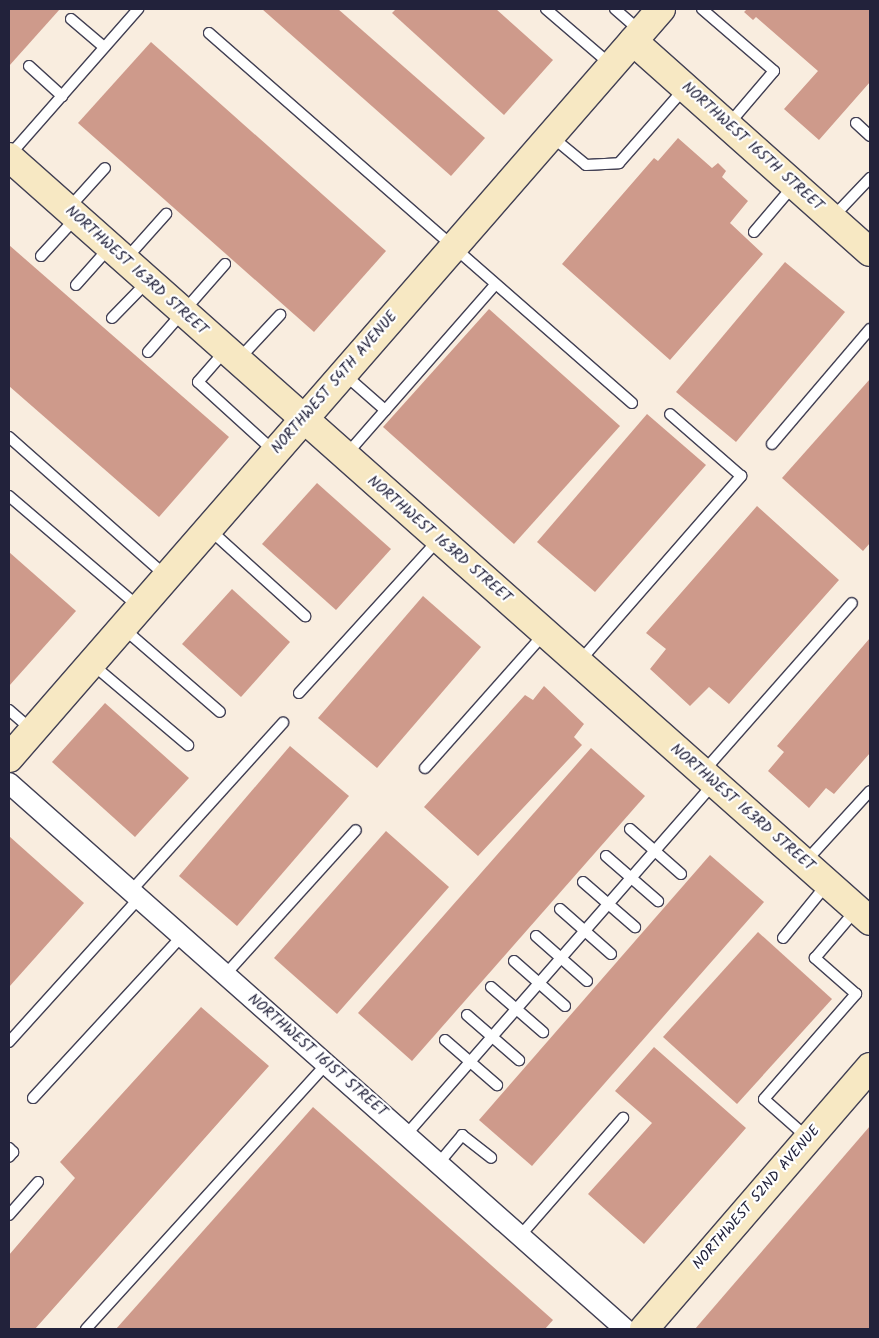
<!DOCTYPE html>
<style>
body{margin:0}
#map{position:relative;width:879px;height:1338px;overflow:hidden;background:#f9eddf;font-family:Kalam,sans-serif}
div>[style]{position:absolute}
.building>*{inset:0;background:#ce9a8b}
.roads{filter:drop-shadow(1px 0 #424054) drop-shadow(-1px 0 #424054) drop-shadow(0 1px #424054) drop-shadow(0 -1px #424054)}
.lane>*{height:10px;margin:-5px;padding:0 5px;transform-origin:5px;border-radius:5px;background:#fff}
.street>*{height:20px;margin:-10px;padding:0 10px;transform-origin:10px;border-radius:10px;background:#fff}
.secondary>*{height:28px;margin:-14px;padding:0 14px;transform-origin:14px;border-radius:14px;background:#f7e8c3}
span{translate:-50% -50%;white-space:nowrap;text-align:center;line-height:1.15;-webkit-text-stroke:4.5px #fff;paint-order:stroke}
.street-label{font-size:15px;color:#22223b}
.frame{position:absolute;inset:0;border:10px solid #22223b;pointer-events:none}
</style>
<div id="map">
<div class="building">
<i style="clip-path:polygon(9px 9px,60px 9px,9px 66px)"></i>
<i style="clip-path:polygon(262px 9px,338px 9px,485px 138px,451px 176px)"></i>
<i style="clip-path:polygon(396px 9px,496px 9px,553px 60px,504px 115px,392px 13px)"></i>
<i style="clip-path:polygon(747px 9px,870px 9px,870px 82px,819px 140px,784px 109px,818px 71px,756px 17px,753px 20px,744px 12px)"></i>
<i style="clip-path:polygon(151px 42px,386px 251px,314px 332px,78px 123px)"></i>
<i style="clip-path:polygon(678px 138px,712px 168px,718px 163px,726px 171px,722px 177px,748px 201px,730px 223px,763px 254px,670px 360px,562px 264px,654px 158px,658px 161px)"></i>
<i style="clip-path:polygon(9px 245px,229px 437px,159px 517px,9px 386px)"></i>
<i style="clip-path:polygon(785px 262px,845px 312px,736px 442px,676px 392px)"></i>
<i style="clip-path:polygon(489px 309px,620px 426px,514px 544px,383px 427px)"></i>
<i style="clip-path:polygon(870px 379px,870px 543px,863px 551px,782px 478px)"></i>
<i style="clip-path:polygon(647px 414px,706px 465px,595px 592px,537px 542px)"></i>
<i style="clip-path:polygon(317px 483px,391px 549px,336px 610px,262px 544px)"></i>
<i style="clip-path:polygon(757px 506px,839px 580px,729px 704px,709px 687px,690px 706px,650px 669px,666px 649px,646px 633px)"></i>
<i style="clip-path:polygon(9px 552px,76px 611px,9px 686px)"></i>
<i style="clip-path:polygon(232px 589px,290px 642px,241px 697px,182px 644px)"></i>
<i style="clip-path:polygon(423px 596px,481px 647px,377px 768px,318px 718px)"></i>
<i style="clip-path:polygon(870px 638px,870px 753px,834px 794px,826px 788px,809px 808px,768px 771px,784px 752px,777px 746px)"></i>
<i style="clip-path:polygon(544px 686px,584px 724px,574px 737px,582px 745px,478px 856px,424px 807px,525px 695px,533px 700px)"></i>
<i style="clip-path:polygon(105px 703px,189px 778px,135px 837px,52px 762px)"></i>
<i style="clip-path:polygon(290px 746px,349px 796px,237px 926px,179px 876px)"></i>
<i style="clip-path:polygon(591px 748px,645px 796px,412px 1061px,358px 1013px)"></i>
<i style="clip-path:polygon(386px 831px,449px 887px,337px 1014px,274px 958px)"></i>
<i style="clip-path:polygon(9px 836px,84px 903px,9px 987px)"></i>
<i style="clip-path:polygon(710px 855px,764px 902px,532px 1166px,479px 1120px)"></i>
<i style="clip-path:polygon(758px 932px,832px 999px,737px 1104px,663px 1037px)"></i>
<i style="clip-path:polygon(201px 1007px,269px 1066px,35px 1329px,9px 1329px,9px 1255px,75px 1178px,60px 1162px)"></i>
<i style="clip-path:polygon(654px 1047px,746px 1128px,644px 1244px,588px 1194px,652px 1123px,615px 1091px)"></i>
<i style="clip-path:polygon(313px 1107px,553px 1320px,545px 1329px,116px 1329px)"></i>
<i style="clip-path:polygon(870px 1126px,870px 1329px,695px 1329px)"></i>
</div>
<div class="roads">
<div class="lane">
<i style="left:546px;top:9px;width:86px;rotate:40.7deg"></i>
<i style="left:615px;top:9px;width:33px;rotate:41deg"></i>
<i style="left:702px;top:9px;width:95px;rotate:40.7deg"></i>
<i style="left:774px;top:71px;width:71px;rotate:130.4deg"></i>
<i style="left:71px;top:19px;width:43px;rotate:40.3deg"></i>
<i style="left:209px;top:33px;width:562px;rotate:41.18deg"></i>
<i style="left:29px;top:66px;width:45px;rotate:42.3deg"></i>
<i style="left:856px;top:123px;width:19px;rotate:43deg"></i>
<i style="left:551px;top:136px;width:45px;rotate:39.6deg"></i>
<i style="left:586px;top:165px;width:33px;rotate:-3deg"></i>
<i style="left:619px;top:163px;width:100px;rotate:-48.7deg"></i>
<i style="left:9px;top:156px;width:196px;rotate:-48.7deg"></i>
<i style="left:68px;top:209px;width:55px;rotate:-47.9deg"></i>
<i style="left:833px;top:217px;width:54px;rotate:-46.5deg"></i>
<i style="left:754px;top:232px;width:62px;rotate:-49.6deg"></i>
<i style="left:41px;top:256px;width:52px;rotate:-47.4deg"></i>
<i style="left:125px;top:260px;width:62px;rotate:-48.3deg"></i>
<i style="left:76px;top:285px;width:50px;rotate:-48.3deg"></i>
<i style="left:112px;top:318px;width:50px;rotate:-45.8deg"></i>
<i style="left:225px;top:351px;width:41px;rotate:131.1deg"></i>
<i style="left:198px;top:382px;width:104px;rotate:42.3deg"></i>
<i style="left:148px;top:352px;width:117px;rotate:-48.8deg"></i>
<i style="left:238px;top:360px;width:62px;rotate:-47deg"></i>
<i style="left:344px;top:374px;width:55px;rotate:41.3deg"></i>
<i style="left:9px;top:437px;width:210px;rotate:41.5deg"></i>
<i style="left:772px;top:444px;width:151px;rotate:-49.6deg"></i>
<i style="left:346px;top:455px;width:226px;rotate:-48.8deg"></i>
<i style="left:9px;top:496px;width:171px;rotate:40.5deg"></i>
<i style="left:209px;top:529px;width:130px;rotate:42.2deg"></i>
<i style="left:123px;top:628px;width:128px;rotate:40.9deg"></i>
<i style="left:579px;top:662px;width:247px;rotate:-48.9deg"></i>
<i style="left:741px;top:476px;width:94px;rotate:-138.9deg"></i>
<i style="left:92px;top:664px;width:126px;rotate:40.2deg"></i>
<i style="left:299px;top:693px;width:207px;rotate:-47.7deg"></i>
<i style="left:9px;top:710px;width:30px;rotate:41deg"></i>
<i style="left:425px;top:768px;width:179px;rotate:-48.4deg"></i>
<i style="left:703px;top:772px;width:225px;rotate:-48.6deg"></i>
<i style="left:630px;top:829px;width:68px;rotate:41.4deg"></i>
<i style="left:606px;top:856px;width:69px;rotate:40.9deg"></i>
<i style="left:805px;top:862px;width:96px;rotate:-47.5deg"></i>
<i style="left:583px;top:882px;width:69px;rotate:40.9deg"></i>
<i style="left:131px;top:891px;width:227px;rotate:-47.9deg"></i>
<i style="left:560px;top:909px;width:68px;rotate:41.4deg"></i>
<i style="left:536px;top:936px;width:68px;rotate:41.4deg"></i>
<i style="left:783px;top:938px;width:70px;rotate:-50.8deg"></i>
<i style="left:514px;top:961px;width:68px;rotate:41.4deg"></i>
<i style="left:225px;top:975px;width:195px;rotate:-47.9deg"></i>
<i style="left:491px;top:987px;width:69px;rotate:40.9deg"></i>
<i style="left:467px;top:1015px;width:69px;rotate:40.9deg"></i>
<i style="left:445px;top:1040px;width:69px;rotate:40.9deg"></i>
<i style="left:9px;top:1042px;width:194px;rotate:-47.9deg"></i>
<i style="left:33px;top:1098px;width:220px;rotate:-47.4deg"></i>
<i style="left:406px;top:1135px;width:466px;rotate:-48.8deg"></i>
<i style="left:809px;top:1139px;width:60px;rotate:-138.4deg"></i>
<i style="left:764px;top:1099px;width:140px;rotate:-48.8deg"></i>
<i style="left:856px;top:994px;width:55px;rotate:-138.7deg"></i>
<i style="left:815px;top:958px;width:63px;rotate:-49.5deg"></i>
<i style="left:9px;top:1148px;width:6px;rotate:45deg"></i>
<i style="left:13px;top:1152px;width:6px;rotate:129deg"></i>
<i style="left:438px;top:1164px;width:38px;rotate:-50deg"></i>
<i style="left:462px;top:1135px;width:37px;rotate:38deg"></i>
<i style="left:9px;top:1215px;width:44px;rotate:-48.7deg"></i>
<i style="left:520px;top:1236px;width:157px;rotate:-48.9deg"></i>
<i style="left:86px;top:1329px;width:358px;rotate:-47.8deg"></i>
</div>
<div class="street">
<i style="left:9px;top:783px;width:823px;rotate:41.55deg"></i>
</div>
<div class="secondary">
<i style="left:633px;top:41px;width:317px;rotate:41.7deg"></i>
<i style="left:9px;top:157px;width:1151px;rotate:41.58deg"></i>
<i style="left:9px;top:758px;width:993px;rotate:-48.96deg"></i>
<i style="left:644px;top:1329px;width:346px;rotate:-49.2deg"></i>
</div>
</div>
<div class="street-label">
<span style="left:752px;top:147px;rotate:42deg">NORTHWEST 165TH STREET</span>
<span style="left:136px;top:271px;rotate:42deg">NORTHWEST 163RD STREET</span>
<span style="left:335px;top:383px;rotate:-49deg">NORTHWEST 54TH AVENUE</span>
<span style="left:439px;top:540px;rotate:41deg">NORTHWEST 163RD STREET</span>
<span style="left:742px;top:808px;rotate:41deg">NORTHWEST 163RD STREET</span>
<span style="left:317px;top:1056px;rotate:41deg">NORTHWEST 161ST STREET</span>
<span style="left:757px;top:1198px;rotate:-49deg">NORTHWEST 52ND AVENUE</span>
</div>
<div class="frame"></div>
</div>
